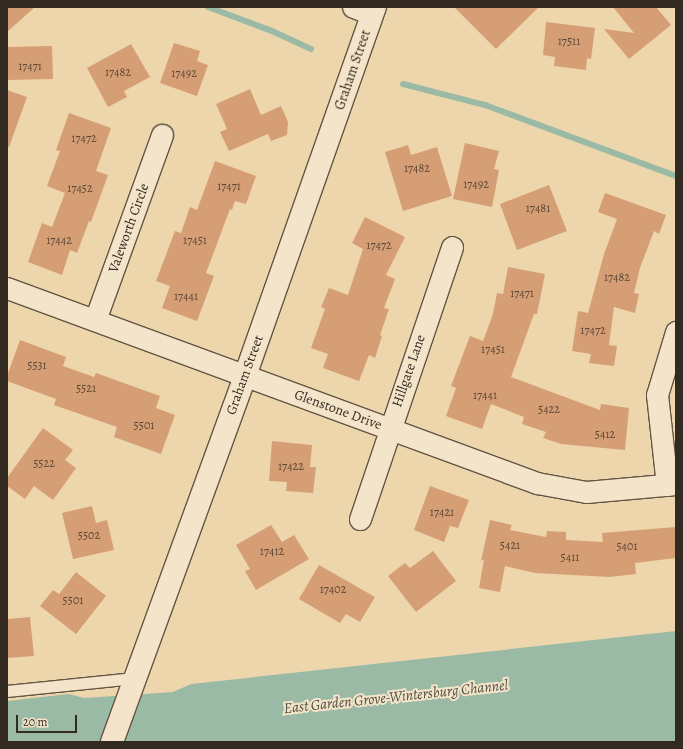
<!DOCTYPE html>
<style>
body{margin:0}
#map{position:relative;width:683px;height:749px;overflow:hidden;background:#eed6ac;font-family:Alegreya,serif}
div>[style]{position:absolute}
.water>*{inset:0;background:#9bbaa5}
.stream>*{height:6px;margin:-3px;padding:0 3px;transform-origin:3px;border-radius:3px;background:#9bbaa5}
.building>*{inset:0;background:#d69e74}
.roads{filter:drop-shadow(1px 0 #625644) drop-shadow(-1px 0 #625644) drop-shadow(0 1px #625644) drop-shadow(0 -1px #625644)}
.service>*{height:11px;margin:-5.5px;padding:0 5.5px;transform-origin:5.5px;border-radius:5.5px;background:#f4e4c9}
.minor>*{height:21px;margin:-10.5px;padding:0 10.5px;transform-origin:10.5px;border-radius:10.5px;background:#f4e4c9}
.tertiary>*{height:22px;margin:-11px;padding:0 11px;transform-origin:11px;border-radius:11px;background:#f4e4c9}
span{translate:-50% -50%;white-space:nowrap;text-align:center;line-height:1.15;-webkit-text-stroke:4px #f4e4c9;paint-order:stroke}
.number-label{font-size:12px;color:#5c4836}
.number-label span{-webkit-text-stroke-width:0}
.street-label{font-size:14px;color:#332b21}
.water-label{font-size:15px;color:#4d4f42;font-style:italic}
.frame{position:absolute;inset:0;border:8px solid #332b21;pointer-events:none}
.scale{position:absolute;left:16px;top:715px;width:61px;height:18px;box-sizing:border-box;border:2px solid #332b21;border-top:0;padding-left:5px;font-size:12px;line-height:14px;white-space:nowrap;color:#332b21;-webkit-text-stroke:3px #f4e4c9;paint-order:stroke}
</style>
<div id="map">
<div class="water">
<i style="clip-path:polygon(676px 631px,676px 742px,7px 742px,7px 701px,69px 694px,84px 698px,173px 692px,191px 684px)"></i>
</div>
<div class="stream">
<i style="left:208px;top:7px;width:68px;rotate:20.6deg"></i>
<i style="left:272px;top:31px;width:43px;rotate:24.8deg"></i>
<i style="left:403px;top:84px;width:85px;rotate:14.4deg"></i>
<i style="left:485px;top:105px;width:204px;rotate:20.4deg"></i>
</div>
<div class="building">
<i style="clip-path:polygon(7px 7px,35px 7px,7px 32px)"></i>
<i style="clip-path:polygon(454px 7px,539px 7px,496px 49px)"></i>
<i style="clip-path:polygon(613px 7px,656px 7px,671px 25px,629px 59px,604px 29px,634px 33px)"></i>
<i style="clip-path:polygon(546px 22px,595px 28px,591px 59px,587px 58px,586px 70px,554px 66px,555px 57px,543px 55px)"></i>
<i style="clip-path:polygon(174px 43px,200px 51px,197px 61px,208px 65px,197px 96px,160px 83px)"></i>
<i style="clip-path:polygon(131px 44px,150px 77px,124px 91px,127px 97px,108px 107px,87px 68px)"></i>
<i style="clip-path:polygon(52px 46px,53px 79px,7px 80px,7px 47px)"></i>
<i style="clip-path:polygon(250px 89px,261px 115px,281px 106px,288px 122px,287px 135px,271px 141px,268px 134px,229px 151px,220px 132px,227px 129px,216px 104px)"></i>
<i style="clip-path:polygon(7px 90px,27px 97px,9px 147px,7px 147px)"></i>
<i style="clip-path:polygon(69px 113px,111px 128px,96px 171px,108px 175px,91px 222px,89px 221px,77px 253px,70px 250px,62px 275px,28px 262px,42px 223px,52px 227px,65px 193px,47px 186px,60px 151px,56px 150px)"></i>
<i style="clip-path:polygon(465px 143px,499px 151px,494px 169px,499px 170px,492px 207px,453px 199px)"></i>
<i style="clip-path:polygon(408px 145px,411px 155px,437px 147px,452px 196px,403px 211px,385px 152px)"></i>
<i style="clip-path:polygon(215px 161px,256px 176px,246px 204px,235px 201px,232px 210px,230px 209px,206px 273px,214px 276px,197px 321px,162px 308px,170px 286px,156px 281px,175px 231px,181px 233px,190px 207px,197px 210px)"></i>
<i style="clip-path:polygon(549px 185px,567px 231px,517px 250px,500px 204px)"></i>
<i style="clip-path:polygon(605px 193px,666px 215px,659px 234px,654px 231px,640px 268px,634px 293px,639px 294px,635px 313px,614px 307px,609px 345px,617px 346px,614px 366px,589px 363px,591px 354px,572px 351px,578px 311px,588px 313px,604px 254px,617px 219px,598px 212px)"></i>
<i style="clip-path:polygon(365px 217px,405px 237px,386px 275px,395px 279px,384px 308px,389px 309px,380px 335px,382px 336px,375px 358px,369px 355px,359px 381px,323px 368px,328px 354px,311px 348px,325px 309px,321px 307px,329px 288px,348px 295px,363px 249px,352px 243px)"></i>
<i style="clip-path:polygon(508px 267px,545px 274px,537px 314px,534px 314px,511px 377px,600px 410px,601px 404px,629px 408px,625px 450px,561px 444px,543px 438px,546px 432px,522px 424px,524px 417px,491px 404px,482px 429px,446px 416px,456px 388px,451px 386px,470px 336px,483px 341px,493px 314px,497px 293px,503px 294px)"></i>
<i style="clip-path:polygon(20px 340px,66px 357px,63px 366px,94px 377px,96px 373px,160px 396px,156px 408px,175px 415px,161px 454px,114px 437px,117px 427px,54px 405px,56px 399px,7px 381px,7px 376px)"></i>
<i style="clip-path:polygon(43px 428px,73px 450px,65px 460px,76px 468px,53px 500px,34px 486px,25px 499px,7px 486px,7px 478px)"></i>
<i style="clip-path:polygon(272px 441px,312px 445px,310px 467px,316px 467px,313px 493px,286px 491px,287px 482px,269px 481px)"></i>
<i style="clip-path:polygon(430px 486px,469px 500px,458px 528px,450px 526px,444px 542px,414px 530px)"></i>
<i style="clip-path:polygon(92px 506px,96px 523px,107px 520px,114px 550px,73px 559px,62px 513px)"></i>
<i style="clip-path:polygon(490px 520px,512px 525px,510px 530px,546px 537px,547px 531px,566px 532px,566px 540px,603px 542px,602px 533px,676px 527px,676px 558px,635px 563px,636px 574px,609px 577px,535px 573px,505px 566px,500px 592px,479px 588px,484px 559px,481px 561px)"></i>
<i style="clip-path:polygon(271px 525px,282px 542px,294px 535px,309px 559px,256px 590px,245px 571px,250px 569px,236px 545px)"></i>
<i style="clip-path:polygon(433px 551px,456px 581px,416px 612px,388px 576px,405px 563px,410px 568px)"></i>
<i style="clip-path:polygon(319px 565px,375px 597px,360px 622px,346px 614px,340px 623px,299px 599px)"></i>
<i style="clip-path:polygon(76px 572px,106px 596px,76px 634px,40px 606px,53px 590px,59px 594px)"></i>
<i style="clip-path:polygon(30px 617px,34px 656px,7px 658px,7px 619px)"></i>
</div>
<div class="roads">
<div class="service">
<i style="left:7px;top:691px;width:130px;rotate:-5.8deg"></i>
</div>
<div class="minor">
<i style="left:7px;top:288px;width:565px;rotate:20.2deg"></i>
<i style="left:537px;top:483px;width:50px;rotate:10.4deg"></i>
<i style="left:586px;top:492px;width:90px;rotate:-5.1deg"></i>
<i style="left:95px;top:320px;width:197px;rotate:-70.1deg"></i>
<i style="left:667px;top:485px;width:91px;rotate:-96.3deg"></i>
<i style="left:657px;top:395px;width:66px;rotate:-73.2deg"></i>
<i style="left:360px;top:519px;width:287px;rotate:-71.3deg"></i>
</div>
<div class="tertiary">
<i style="left:354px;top:7px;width:19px;rotate:21deg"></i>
<i style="left:112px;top:742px;width:389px;rotate:-70deg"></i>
<i style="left:245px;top:376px;width:391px;rotate:-70.6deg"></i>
</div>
</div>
<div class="number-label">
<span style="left:569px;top:42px">17511</span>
<span style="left:30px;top:67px">17471</span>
<span style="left:118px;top:73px">17482</span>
<span style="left:184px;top:74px">17492</span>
<span style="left:84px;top:139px">17472</span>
<span style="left:417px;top:169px">17482</span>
<span style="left:476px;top:185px">17492</span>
<span style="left:229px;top:187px">17471</span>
<span style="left:80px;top:189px">17452</span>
<span style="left:538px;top:209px">17481</span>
<span style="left:59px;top:241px">17442</span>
<span style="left:195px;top:241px">17451</span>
<span style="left:379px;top:246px">17472</span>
<span style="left:617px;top:278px">17482</span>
<span style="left:522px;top:294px">17471</span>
<span style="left:186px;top:297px">17441</span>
<span style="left:593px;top:331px">17472</span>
<span style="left:493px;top:350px">17451</span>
<span style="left:37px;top:366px">5531</span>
<span style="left:86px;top:389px">5521</span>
<span style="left:485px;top:396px">17441</span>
<span style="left:549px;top:410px">5422</span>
<span style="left:144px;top:426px">5501</span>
<span style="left:605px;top:435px">5412</span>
<span style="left:44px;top:464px">5522</span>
<span style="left:291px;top:467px">17422</span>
<span style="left:442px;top:513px">17421</span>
<span style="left:89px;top:536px">5502</span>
<span style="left:510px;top:546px">5421</span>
<span style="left:627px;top:547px">5401</span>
<span style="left:272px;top:552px">17412</span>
<span style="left:570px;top:558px">5411</span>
<span style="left:333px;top:590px">17402</span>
<span style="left:73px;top:601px">5501</span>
</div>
<div class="street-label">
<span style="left:353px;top:70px;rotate:-71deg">Graham Street</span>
<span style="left:129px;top:228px;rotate:-70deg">Valeworth Circle</span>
<span style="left:409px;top:371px;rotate:-71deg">Hillgate Lane</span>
<span style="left:245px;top:375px;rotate:-70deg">Graham Street</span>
<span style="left:338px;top:410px;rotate:20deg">Glenstone Drive</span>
</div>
<div class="water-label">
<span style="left:396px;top:697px;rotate:-6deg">East Garden Grove-Wintersburg Channel</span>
</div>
<div class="frame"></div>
<div class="scale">20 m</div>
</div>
